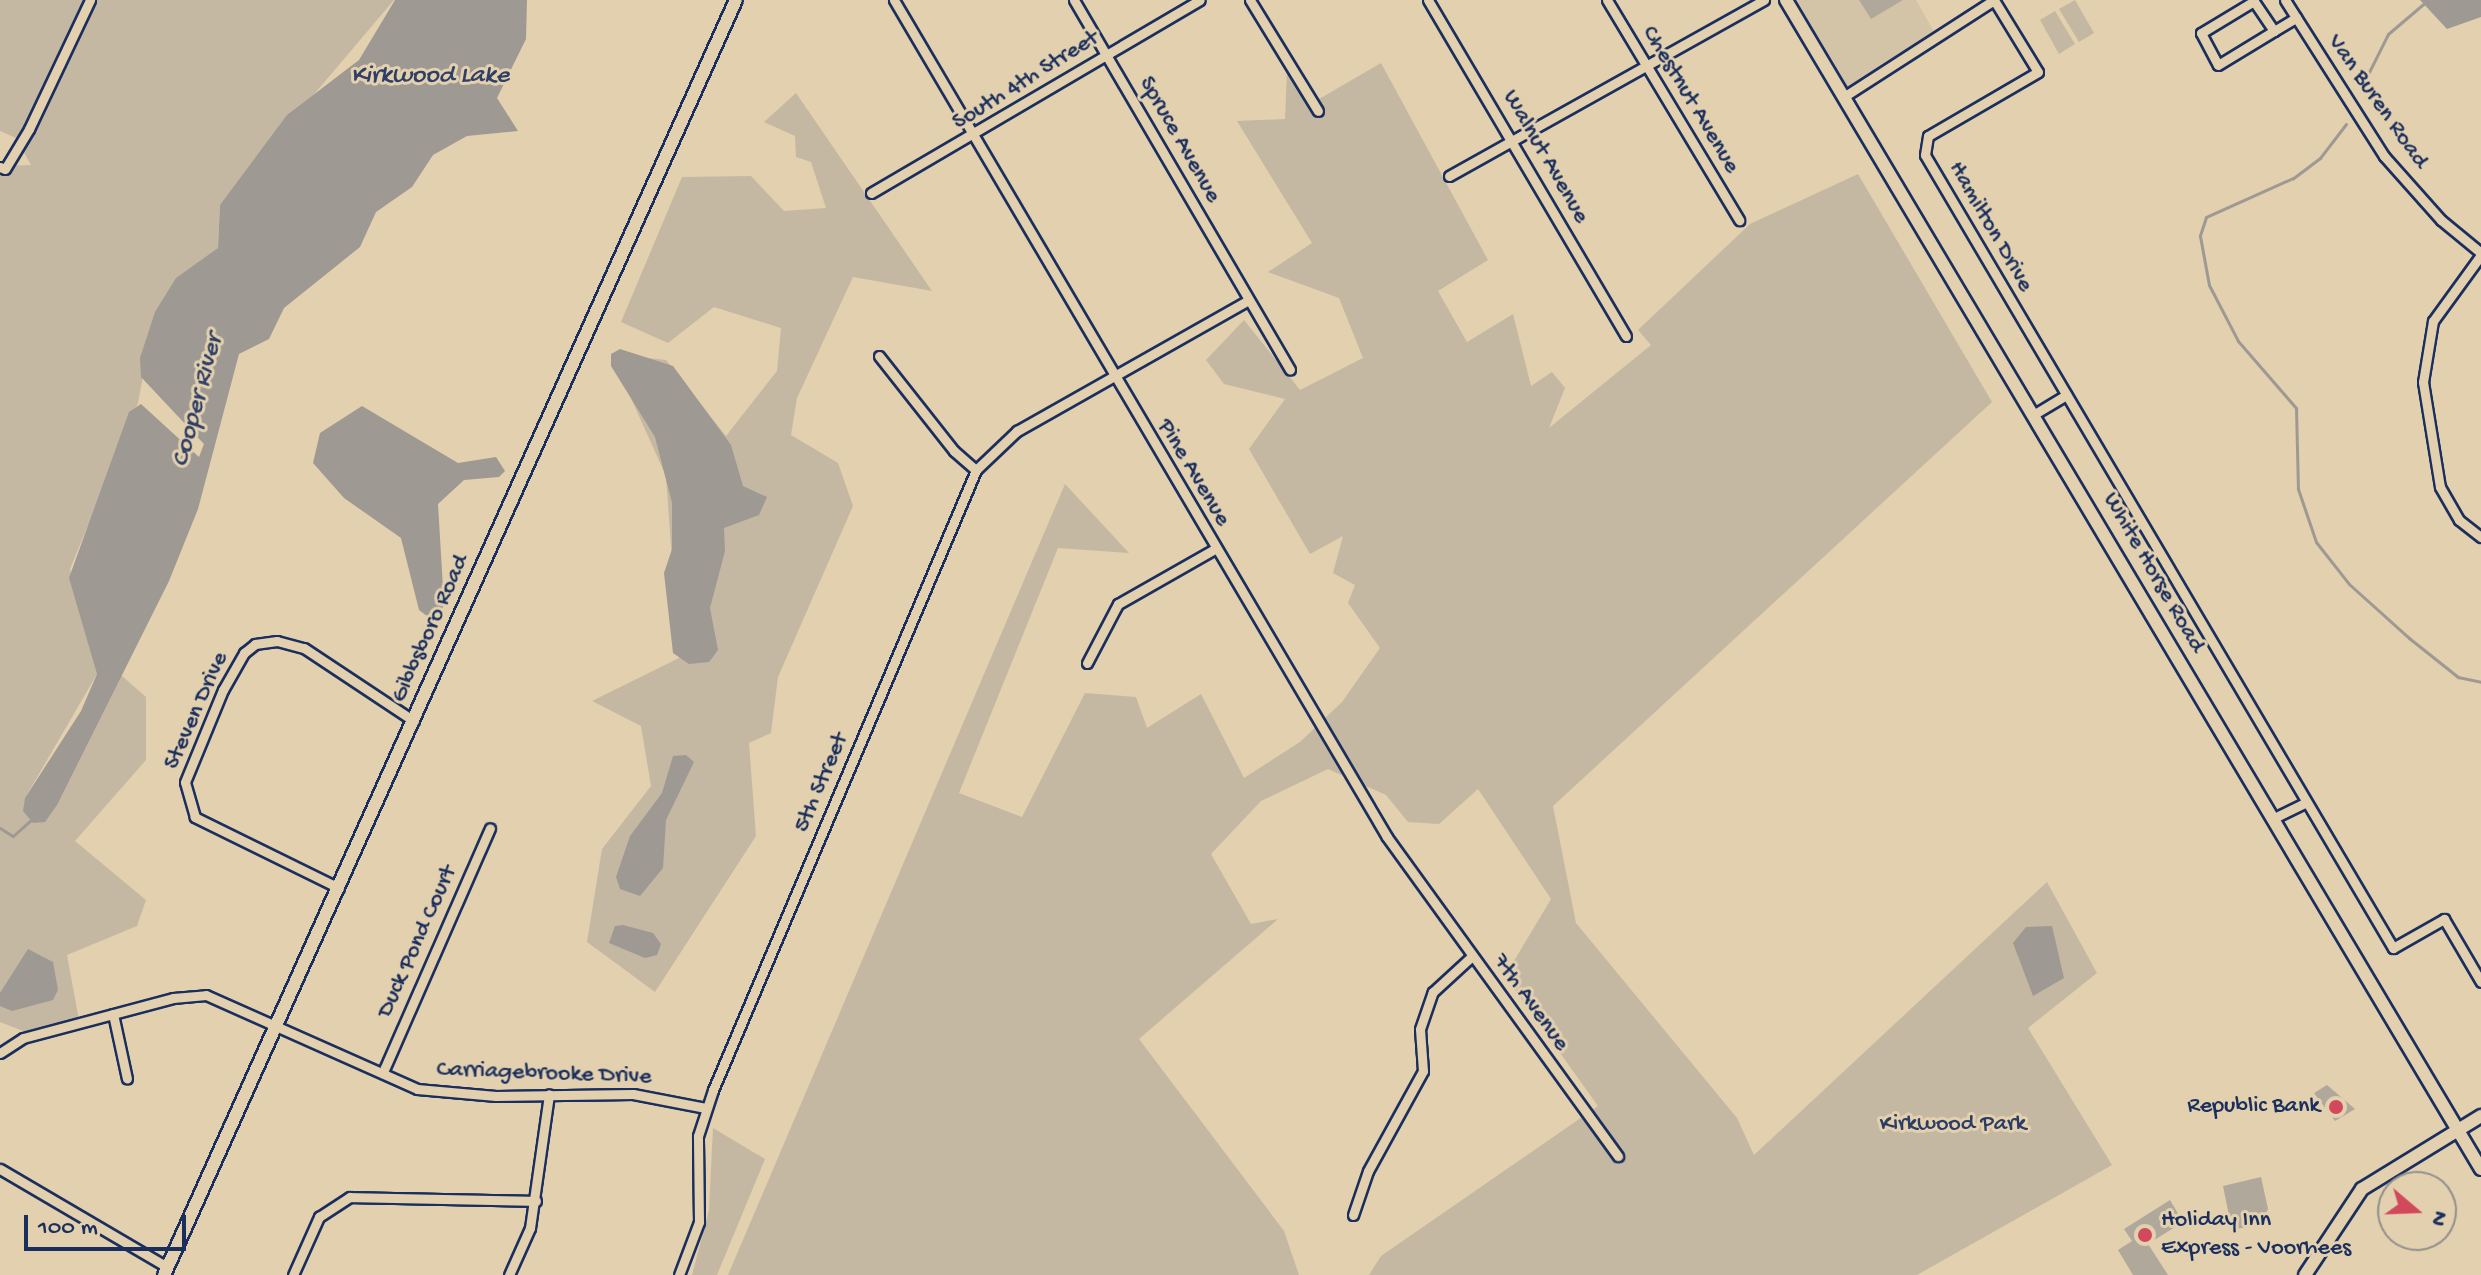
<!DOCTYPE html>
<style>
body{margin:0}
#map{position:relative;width:2481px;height:1275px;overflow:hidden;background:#e2d0ae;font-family:"Gochi Hand",sans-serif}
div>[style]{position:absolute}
.built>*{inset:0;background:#d3c4a8}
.green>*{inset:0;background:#c5b8a2}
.water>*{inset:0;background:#9e9993}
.stream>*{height:3px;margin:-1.5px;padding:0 1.5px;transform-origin:1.5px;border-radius:1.5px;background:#9e9993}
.building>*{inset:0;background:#b0a89a}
.roads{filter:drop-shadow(2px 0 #1b2f5e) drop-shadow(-2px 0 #1b2f5e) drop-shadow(0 2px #1b2f5e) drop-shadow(0 -2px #1b2f5e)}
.street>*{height:9px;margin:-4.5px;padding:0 4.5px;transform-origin:4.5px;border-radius:4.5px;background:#e2d0ae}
.secondary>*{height:12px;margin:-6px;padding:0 6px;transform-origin:6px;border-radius:6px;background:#e2d0ae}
.dots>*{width:22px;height:22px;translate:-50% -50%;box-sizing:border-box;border:4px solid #e2d0ae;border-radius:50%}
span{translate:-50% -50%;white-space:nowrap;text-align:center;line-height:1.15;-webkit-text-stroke:6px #e2d0ae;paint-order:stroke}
.street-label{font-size:24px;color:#1b2f5e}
.poi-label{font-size:24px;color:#1b2f5e}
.right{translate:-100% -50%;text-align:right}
.left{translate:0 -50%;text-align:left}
.park-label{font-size:24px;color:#2c3d65}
.water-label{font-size:26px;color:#2f3f66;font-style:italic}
.north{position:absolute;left:2377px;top:1171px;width:80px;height:80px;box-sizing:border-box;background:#e2d0ae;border:2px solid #92908e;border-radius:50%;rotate:109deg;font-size:22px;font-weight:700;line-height:32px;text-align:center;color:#1b2f5e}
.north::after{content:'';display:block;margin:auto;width:28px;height:36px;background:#d1495b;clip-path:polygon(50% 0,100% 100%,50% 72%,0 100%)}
.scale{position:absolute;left:24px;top:1215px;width:162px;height:36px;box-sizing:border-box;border:4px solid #1b2f5e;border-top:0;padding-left:10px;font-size:24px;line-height:28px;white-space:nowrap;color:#1b2f5e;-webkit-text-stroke:6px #e2d0ae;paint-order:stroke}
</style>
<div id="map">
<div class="built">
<i style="clip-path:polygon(1786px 0,1916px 0,1937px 37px,1845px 96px)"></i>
</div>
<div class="green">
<i style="clip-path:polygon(0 0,394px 0,220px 205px,218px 248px,155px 312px,138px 403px,70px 569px,97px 674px,25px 798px,121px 675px,146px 697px,146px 760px,75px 841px,146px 900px,137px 926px,67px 955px,79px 1020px,31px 1034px,0 1022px,0 166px,31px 165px,16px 138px,0 131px)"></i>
<i style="clip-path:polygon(2075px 0,2094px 33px,2079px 42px,2059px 9px)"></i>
<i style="clip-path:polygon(2055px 11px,2075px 44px,2059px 54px,2040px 20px)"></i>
<i style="clip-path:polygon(1381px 63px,1488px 260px,1438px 291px,1467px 342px,1513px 314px,1531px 386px,1552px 372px,1565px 388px,1549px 428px,1651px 345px,1638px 330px,1750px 224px,1858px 174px,1992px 402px,1553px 806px,1576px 923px,1737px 1118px,1754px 1155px,2047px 882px,2097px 973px,2028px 1028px,2112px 1165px,1917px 1275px,1369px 1275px,1381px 1256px,1598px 1106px,1505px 976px,1551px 899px,1478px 789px,1439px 824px,1408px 822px,1386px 795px,1328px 769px,1261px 801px,1211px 854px,1251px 924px,1278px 919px,1139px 1039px,1284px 1231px,1299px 1275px,728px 1275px,1065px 484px,1129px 553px,1058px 548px,959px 793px,1022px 817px,1085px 693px,1136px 697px,1147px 728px,1201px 694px,1244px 778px,1300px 742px,1342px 702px,1380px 648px,1348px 603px,1355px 585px,1333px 573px,1343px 536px,1310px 554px,1249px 449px,1285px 399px,1224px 384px,1206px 360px,1244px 320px,1300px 390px,1363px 358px,1339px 298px,1268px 272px,1312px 243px,1237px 121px,1285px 119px,1287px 72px,1314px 102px)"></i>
<i style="clip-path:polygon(796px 93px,932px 291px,853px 277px,797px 398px,791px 435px,838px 463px,853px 506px,778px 677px,771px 733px,749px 743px,756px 836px,655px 992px,587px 942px,602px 849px,651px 786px,641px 726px,592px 701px,679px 658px,666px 476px,611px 354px,666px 360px,726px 436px,777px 371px,781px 328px,714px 307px,668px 343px,621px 322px,682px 177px,751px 176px,784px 211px,826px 208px,811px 162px,796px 157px,795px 136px,764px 122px)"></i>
<i style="clip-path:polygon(713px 1128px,765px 1159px,717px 1275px,692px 1275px,709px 1210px)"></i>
</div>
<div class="water">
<i style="clip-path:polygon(395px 0,527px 0,526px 39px,497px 98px,518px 131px,467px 136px,433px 155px,412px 187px,376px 212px,360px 247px,284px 308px,269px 339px,239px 354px,198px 509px,169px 581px,57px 805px,45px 822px,33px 823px,23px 811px,25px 798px,81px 711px,97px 674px,69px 578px,129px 412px,141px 404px,199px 457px,204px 444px,141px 377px,140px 358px,155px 312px,176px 278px,218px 248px,220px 205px,287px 115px,359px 60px)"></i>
<i style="clip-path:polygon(2420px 0,2481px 0,2481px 17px,2447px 29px)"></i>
<i style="clip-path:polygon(620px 349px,673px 366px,731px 445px,743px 486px,767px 497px,759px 515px,724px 528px,725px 551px,710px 608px,718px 650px,709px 662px,689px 664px,673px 653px,664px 573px,672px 549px,672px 503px,655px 437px,611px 366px,611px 354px)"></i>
<i style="clip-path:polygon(362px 406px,458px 463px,496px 457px,505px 471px,499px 477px,464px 480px,438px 504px,444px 605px,435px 622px,419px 610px,401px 538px,344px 498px,313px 463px,320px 433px)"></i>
<i style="clip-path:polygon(673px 756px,686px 755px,694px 762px,666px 820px,663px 868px,640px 896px,620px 889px,616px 877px,630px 836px,662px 793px)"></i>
<i style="clip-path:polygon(623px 925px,653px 933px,661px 944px,657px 955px,645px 958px,609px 943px,615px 926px)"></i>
<i style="clip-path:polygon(2052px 926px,2064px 978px,2033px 996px,2013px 943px,2026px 927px)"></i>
<i style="clip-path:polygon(28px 949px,53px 962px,58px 990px,53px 1000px,12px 1011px,0 1006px,0 993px)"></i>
</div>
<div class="stream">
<i style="left:2362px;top:86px;width:58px;rotate:-63.4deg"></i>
<i style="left:2388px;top:34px;width:52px;rotate:-40.4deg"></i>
<i style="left:2346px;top:124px;width:43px;rotate:127.4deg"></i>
<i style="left:2320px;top:158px;width:34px;rotate:143deg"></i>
<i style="left:2293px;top:178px;width:95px;rotate:155.9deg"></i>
<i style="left:2206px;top:217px;width:20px;rotate:108deg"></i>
<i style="left:2200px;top:236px;width:50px;rotate:79.6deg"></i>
<i style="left:2209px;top:285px;width:63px;rotate:62.6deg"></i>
<i style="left:2238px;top:341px;width:89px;rotate:49.1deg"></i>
<i style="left:2296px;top:408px;width:81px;rotate:88.6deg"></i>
<i style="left:2298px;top:489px;width:56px;rotate:71.2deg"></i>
<i style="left:2316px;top:542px;width:53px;rotate:51.8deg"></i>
<i style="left:2349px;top:584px;width:81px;rotate:42deg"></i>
<i style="left:2409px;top:638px;width:63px;rotate:38.5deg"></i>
<i style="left:2458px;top:677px;width:24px;rotate:12deg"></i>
<i style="left:0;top:828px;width:15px;rotate:32deg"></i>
<i style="left:13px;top:836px;width:25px;rotate:-42deg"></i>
</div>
<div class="building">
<i style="clip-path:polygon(1859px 0,1903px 0,1871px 19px)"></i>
<i style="clip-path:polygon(2327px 1085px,2355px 1109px,2335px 1121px,2314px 1093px)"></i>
<i style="clip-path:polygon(2261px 1177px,2268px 1209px,2260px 1224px,2232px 1230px,2223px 1186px)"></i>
<i style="clip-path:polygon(2170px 1200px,2183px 1222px,2148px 1244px,2168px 1275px,2133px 1275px,2118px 1250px,2132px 1241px,2124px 1229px)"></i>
</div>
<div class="roads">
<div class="street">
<i style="left:894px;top:0;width:971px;rotate:59.5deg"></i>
<i style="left:1387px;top:837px;width:394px;rotate:54.1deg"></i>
<i style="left:1074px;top:0;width:428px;rotate:59.7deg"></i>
<i style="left:1250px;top:0;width:130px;rotate:58.5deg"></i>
<i style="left:1428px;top:0;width:390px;rotate:59.5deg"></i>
<i style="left:1607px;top:0;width:257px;rotate:59deg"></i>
<i style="left:2285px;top:0;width:185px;rotate:57.6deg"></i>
<i style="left:2384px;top:156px;width:86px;rotate:48.3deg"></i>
<i style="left:2441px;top:220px;width:52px;rotate:39.5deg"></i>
<i style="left:2274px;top:31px;width:36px;rotate:-124deg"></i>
<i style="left:2254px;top:1px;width:62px;rotate:148.9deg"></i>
<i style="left:2201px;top:33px;width:36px;rotate:62deg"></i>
<i style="left:2218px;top:65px;width:66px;rotate:-31.3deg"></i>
<i style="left:2274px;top:31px;width:26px;rotate:-31deg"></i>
<i style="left:1845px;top:96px;width:177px;rotate:-32.8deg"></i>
<i style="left:1994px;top:0;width:84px;rotate:58.6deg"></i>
<i style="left:2038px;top:72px;width:127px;rotate:149.8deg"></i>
<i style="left:1928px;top:136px;width:19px;rotate:99deg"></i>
<i style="left:1925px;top:155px;width:921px;rotate:59.45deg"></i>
<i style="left:2393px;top:948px;width:59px;rotate:-29.6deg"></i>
<i style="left:2444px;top:919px;width:73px;rotate:59.6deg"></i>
<i style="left:0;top:167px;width:5px;rotate:22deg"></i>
<i style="left:5px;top:169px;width:47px;rotate:-59deg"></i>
<i style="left:29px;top:129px;width:143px;rotate:-64.7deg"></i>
<i style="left:1449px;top:176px;width:361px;rotate:-29.2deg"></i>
<i style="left:871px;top:193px;width:381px;rotate:-30.4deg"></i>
<i style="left:2481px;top:255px;width:82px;rotate:126deg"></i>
<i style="left:2433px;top:321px;width:62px;rotate:99.3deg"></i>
<i style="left:2423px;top:382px;width:106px;rotate:80.8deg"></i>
<i style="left:2440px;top:487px;width:38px;rotate:60deg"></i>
<i style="left:2459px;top:520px;width:28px;rotate:38deg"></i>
<i style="left:879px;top:356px;width:121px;rotate:51.7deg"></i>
<i style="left:954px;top:451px;width:29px;rotate:41deg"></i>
<i style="left:2033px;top:415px;width:39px;rotate:-31deg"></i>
<i style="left:1087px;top:663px;width:67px;rotate:-62.3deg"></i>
<i style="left:1118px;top:604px;width:112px;rotate:-29.6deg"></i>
<i style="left:2272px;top:819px;width:37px;rotate:-26deg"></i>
<i style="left:339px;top:888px;width:161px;rotate:-153.8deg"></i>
<i style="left:195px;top:817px;width:36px;rotate:-106deg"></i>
<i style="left:185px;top:782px;width:100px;rotate:-67.6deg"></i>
<i style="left:223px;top:690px;width:43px;rotate:-60.4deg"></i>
<i style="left:244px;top:653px;width:14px;rotate:-39deg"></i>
<i style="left:255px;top:644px;width:22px;rotate:-8deg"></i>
<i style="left:277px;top:641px;width:28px;rotate:15deg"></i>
<i style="left:304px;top:648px;width:132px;rotate:33.6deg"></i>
<i style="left:113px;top:1014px;width:66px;rotate:77.8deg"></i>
<i style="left:0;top:1053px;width:27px;rotate:-33deg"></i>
<i style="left:23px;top:1038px;width:155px;rotate:-14.9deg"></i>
<i style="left:173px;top:998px;width:33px;rotate:-5deg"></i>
<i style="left:206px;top:995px;width:231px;rotate:24deg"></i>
<i style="left:417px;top:1089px;width:79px;rotate:5.1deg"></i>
<i style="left:496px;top:1096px;width:137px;rotate:-0.8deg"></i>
<i style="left:633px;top:1094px;width:74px;rotate:10.9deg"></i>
<i style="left:383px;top:1072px;width:266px;rotate:-66.3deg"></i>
<i style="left:0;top:1169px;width:194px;rotate:30.4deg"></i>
<i style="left:1353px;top:1215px;width:46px;rotate:-71.2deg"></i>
<i style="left:1368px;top:1171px;width:114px;rotate:-61.2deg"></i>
<i style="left:1423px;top:1071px;width:42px;rotate:-94.1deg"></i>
<i style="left:1420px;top:1029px;width:39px;rotate:-71deg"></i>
<i style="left:1433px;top:992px;width:52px;rotate:-42.6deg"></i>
<i style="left:293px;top:1275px;width:64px;rotate:-65.9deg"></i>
<i style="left:319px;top:1217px;width:37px;rotate:-33deg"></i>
<i style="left:350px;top:1197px;width:186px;rotate:1.2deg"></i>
<i style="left:509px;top:1275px;width:51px;rotate:-65.9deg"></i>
<i style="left:530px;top:1228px;width:135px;rotate:-81.9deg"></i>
<i style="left:679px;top:1275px;width:57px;rotate:-69.3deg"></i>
<i style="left:699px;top:1222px;width:86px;rotate:-90.7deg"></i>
<i style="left:698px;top:1136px;width:48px;rotate:-71.9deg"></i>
<i style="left:713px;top:1090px;width:673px;rotate:-67.01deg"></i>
<i style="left:976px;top:470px;width:57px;rotate:-43.6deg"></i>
<i style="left:1017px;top:431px;width:266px;rotate:-29.5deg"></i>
</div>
<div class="secondary">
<i style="left:1786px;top:0;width:1360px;rotate:59.27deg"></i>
<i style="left:164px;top:1275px;width:1397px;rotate:-65.84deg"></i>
<i style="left:2305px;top:1275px;width:103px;rotate:-56.5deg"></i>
<i style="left:2362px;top:1189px;width:140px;rotate:-31.5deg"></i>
</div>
</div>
<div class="dots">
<i style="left:2336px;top:1107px;background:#d1495b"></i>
<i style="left:2145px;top:1235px;background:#d1495b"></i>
</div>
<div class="street-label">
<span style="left:1026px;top:81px;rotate:-32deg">South 4th Street</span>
<span style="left:1690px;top:100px;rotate:59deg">Chestnut Avenue</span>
<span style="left:2377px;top:102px;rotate:55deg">Van Buren Road</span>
<span style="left:1179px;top:140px;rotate:60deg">Spruce Avenue</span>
<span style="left:1545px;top:157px;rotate:60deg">Walnut Avenue</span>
<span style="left:1990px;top:227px;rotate:60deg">Hamilton Drive</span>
<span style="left:1193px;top:473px;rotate:59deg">Pine Avenue</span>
<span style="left:2153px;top:573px;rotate:60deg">White Horse Road</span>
<span style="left:431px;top:629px;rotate:-66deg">Gibbsboro Road</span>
<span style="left:197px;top:711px;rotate:-66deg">Steven Drive</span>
<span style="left:822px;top:783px;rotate:-67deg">5th Street</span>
<span style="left:418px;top:942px;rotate:-66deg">Duck Pond Court</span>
<span style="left:1530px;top:1003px;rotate:54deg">7th Avenue</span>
<span style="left:544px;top:1074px;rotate:2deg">Carriagebrooke Drive</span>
</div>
<div class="poi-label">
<span class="right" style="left:2320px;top:1107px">Republic Bank</span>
<span class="left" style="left:2161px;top:1235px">Holiday Inn<br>Express - Voorhees</span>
</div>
<div class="park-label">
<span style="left:1953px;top:1125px">Kirkwood Park</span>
</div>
<div class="water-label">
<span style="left:430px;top:77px">Kirkwood Lake</span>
<span style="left:199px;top:401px;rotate:-75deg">Cooper River</span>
</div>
<div class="north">N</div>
<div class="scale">100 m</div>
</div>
